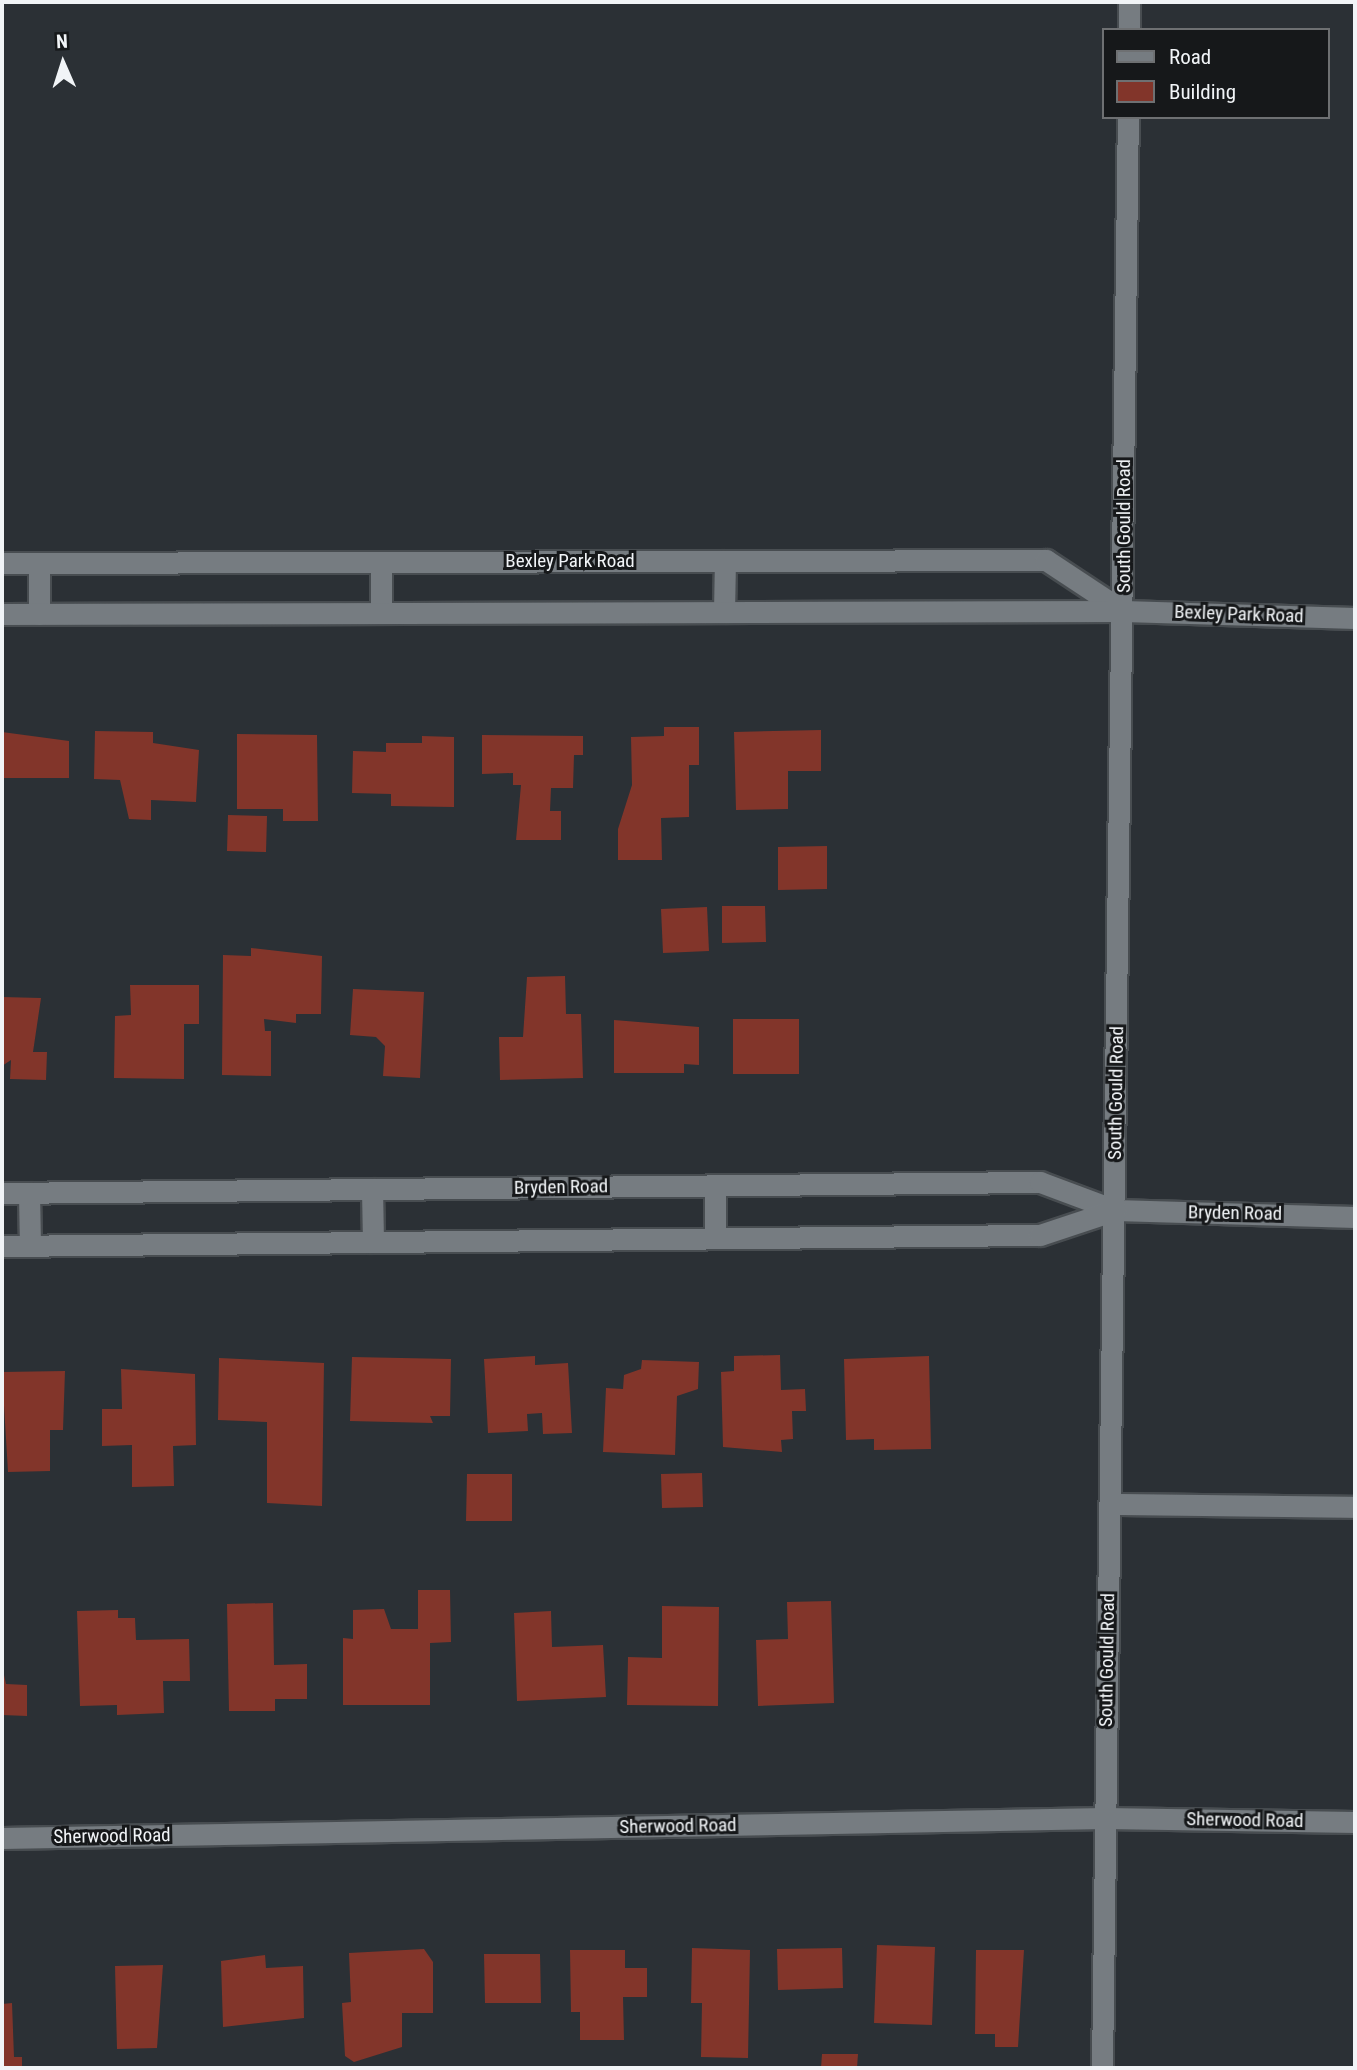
<!DOCTYPE html>
<style>
body{margin:0}
#map{position:relative;width:1357px;height:2070px;overflow:hidden;background:#2b3035;font-family:"Roboto Condensed",sans-serif}
div>[style]{position:absolute}
.building>*{inset:0;background:#82352a}
.roads{filter:drop-shadow(2px 0 #484d51) drop-shadow(-2px 0 #484d51) drop-shadow(0 2px #484d51) drop-shadow(0 -2px #484d51)}
.lane>*{height:21px;margin:-10.5px;padding:0 10.5px;transform-origin:10.5px;border-radius:10.5px;background:#767c81}
.street>*{height:21px;margin:-10.5px;padding:0 10.5px;transform-origin:10.5px;border-radius:10.5px;background:#767c81}
span{translate:-50% -50%;white-space:nowrap;text-align:center;line-height:1.15;-webkit-text-stroke:6px #16181a;paint-order:stroke}
.street-label{font-size:19px;color:#f1f4f7}
.frame{position:absolute;inset:0;border:4px solid #f1f4f7;pointer-events:none}
.legend{position:absolute;left:1102px;top:28px;width:228px;height:91px;box-sizing:border-box;background:#16181a;border:2px solid #6e7072;margin:0;padding:9px 12px;list-style:none;font-size:21px;color:#f1f4f7}
.legend li{display:flex;align-items:center;gap:14px;height:35px}
.legend b{width:35px;border:2px solid #6e7072}
.north{position:absolute;left:28px;top:28px;width:70px;height:70px;-webkit-text-stroke:5px #16181a;paint-order:stroke;rotate:357deg;font-size:19px;font-weight:700;line-height:28px;text-align:center;color:#f1f4f7}
.north::after{content:'';display:block;margin:auto;width:24px;height:32px;background:#f1f4f7;clip-path:polygon(50% 0,100% 100%,50% 72%,0 100%)}
</style>
<div id="map">
<div class="building">
<i style="clip-path:polygon(664px 727px,699px 727px,699px 765px,689px 765px,689px 817px,661px 818px,662px 860px,618px 860px,618px 829px,632px 785px,631px 737px,664px 736px)"></i>
<i style="clip-path:polygon(821px 730px,821px 771px,788px 771px,788px 809px,736px 810px,734px 732px)"></i>
<i style="clip-path:polygon(95px 731px,153px 732px,153px 743px,199px 750px,196px 802px,151px 800px,151px 820px,129px 819px,120px 780px,94px 779px)"></i>
<i style="clip-path:polygon(2px 732px,69px 741px,69px 778px,2px 778px)"></i>
<i style="clip-path:polygon(237px 734px,317px 735px,318px 821px,283px 821px,283px 809px,237px 809px)"></i>
<i style="clip-path:polygon(482px 735px,583px 736px,583px 755px,574px 755px,573px 788px,551px 788px,550px 811px,561px 811px,561px 840px,516px 840px,521px 785px,513px 785px,513px 773px,482px 774px)"></i>
<i style="clip-path:polygon(422px 736px,454px 737px,454px 807px,391px 806px,391px 794px,352px 793px,353px 751px,386px 752px,386px 743px,422px 743px)"></i>
<i style="clip-path:polygon(228px 815px,267px 816px,266px 852px,227px 851px)"></i>
<i style="clip-path:polygon(827px 846px,827px 889px,778px 890px,778px 847px)"></i>
<i style="clip-path:polygon(722px 906px,765px 906px,766px 942px,722px 943px)"></i>
<i style="clip-path:polygon(707px 907px,709px 951px,663px 953px,661px 909px)"></i>
<i style="clip-path:polygon(251px 948px,322px 956px,321px 1014px,296px 1014px,296px 1023px,264px 1019px,265px 1031px,271px 1031px,271px 1076px,222px 1075px,223px 955px,251px 956px)"></i>
<i style="clip-path:polygon(565px 976px,566px 1014px,581px 1014px,583px 1078px,500px 1080px,499px 1037px,523px 1037px,527px 977px)"></i>
<i style="clip-path:polygon(130px 985px,199px 985px,199px 1024px,184px 1024px,184px 1079px,114px 1078px,115px 1016px,131px 1015px)"></i>
<i style="clip-path:polygon(353px 989px,424px 992px,420px 1078px,383px 1076px,385px 1046px,376px 1037px,350px 1035px)"></i>
<i style="clip-path:polygon(2px 997px,41px 998px,33px 1052px,47px 1052px,46px 1080px,10px 1079px,11px 1060px,2px 1066px)"></i>
<i style="clip-path:polygon(733px 1019px,799px 1019px,799px 1074px,733px 1074px)"></i>
<i style="clip-path:polygon(614px 1020px,699px 1027px,699px 1065px,684px 1064px,684px 1073px,614px 1073px)"></i>
<i style="clip-path:polygon(780px 1355px,781px 1390px,805px 1389px,806px 1411px,792px 1411px,793px 1439px,781px 1440px,782px 1452px,723px 1447px,721px 1372px,734px 1371px,734px 1356px)"></i>
<i style="clip-path:polygon(535px 1356px,535px 1365px,568px 1363px,572px 1433px,543px 1434px,542px 1413px,527px 1414px,528px 1431px,488px 1433px,484px 1359px)"></i>
<i style="clip-path:polygon(929px 1356px,931px 1449px,874px 1450px,874px 1439px,846px 1440px,844px 1359px)"></i>
<i style="clip-path:polygon(352px 1357px,451px 1359px,450px 1416px,430px 1416px,433px 1423px,350px 1421px)"></i>
<i style="clip-path:polygon(219px 1358px,324px 1363px,322px 1506px,267px 1503px,267px 1422px,218px 1420px)"></i>
<i style="clip-path:polygon(642px 1360px,699px 1362px,698px 1389px,677px 1396px,675px 1455px,603px 1452px,606px 1388px,623px 1389px,624px 1375px,641px 1369px)"></i>
<i style="clip-path:polygon(121px 1369px,195px 1374px,196px 1445px,173px 1446px,174px 1486px,132px 1487px,132px 1445px,102px 1446px,102px 1409px,122px 1409px)"></i>
<i style="clip-path:polygon(65px 1371px,63px 1430px,50px 1430px,50px 1471px,8px 1472px,2px 1372px)"></i>
<i style="clip-path:polygon(702px 1473px,703px 1507px,662px 1508px,661px 1474px)"></i>
<i style="clip-path:polygon(467px 1474px,512px 1474px,512px 1521px,466px 1521px)"></i>
<i style="clip-path:polygon(418px 1590px,450px 1590px,451px 1642px,430px 1643px,430px 1705px,343px 1705px,343px 1638px,353px 1639px,353px 1610px,384px 1609px,391px 1629px,418px 1629px)"></i>
<i style="clip-path:polygon(831px 1601px,834px 1703px,758px 1706px,756px 1640px,788px 1639px,787px 1602px)"></i>
<i style="clip-path:polygon(273px 1603px,274px 1665px,307px 1664px,307px 1699px,275px 1699px,275px 1711px,229px 1711px,227px 1604px)"></i>
<i style="clip-path:polygon(662px 1606px,719px 1607px,718px 1706px,627px 1705px,628px 1657px,662px 1658px)"></i>
<i style="clip-path:polygon(118px 1610px,118px 1618px,135px 1618px,136px 1640px,189px 1639px,190px 1681px,163px 1681px,164px 1713px,117px 1715px,117px 1705px,80px 1706px,77px 1611px)"></i>
<i style="clip-path:polygon(551px 1611px,552px 1647px,603px 1645px,606px 1697px,517px 1701px,514px 1613px)"></i>
<i style="clip-path:polygon(2px 1666px,6px 1684px,27px 1685px,27px 1716px,2px 1715px)"></i>
<i style="clip-path:polygon(877px 1945px,935px 1947px,932px 2025px,874px 2023px)"></i>
<i style="clip-path:polygon(692px 1948px,750px 1950px,748px 2058px,701px 2057px,702px 2003px,691px 2003px)"></i>
<i style="clip-path:polygon(842px 1948px,843px 1988px,778px 1990px,777px 1949px)"></i>
<i style="clip-path:polygon(424px 1949px,433px 1962px,433px 2013px,402px 2013px,402px 2047px,354px 2062px,345px 2056px,342px 2003px,351px 2002px,349px 1953px)"></i>
<i style="clip-path:polygon(570px 1950px,625px 1950px,625px 1968px,647px 1968px,647px 1997px,623px 1997px,624px 2040px,580px 2040px,580px 2012px,571px 2012px)"></i>
<i style="clip-path:polygon(976px 1950px,1024px 1950px,1018px 2047px,995px 2047px,995px 2034px,975px 2034px)"></i>
<i style="clip-path:polygon(484px 1954px,540px 1954px,541px 2003px,485px 2003px)"></i>
<i style="clip-path:polygon(265px 1955px,266px 1968px,303px 1966px,304px 2018px,223px 2027px,221px 1961px)"></i>
<i style="clip-path:polygon(163px 1965px,157px 2048px,117px 2049px,115px 1966px)"></i>
<i style="clip-path:polygon(12px 2003px,14px 2057px,22px 2057px,22px 2068px,2px 2068px,2px 2004px)"></i>
<i style="clip-path:polygon(822px 2054px,858px 2054px,857px 2068px,821px 2068px)"></i>
</div>
<div class="roads">
<div class="lane">
<i style="left:381px;top:562px;width:51px;rotate:90deg"></i>
<i style="left:39px;top:563px;width:51px;rotate:90deg"></i>
<i style="left:724px;top:612px;width:51px;rotate:-88.9deg"></i>
<i style="left:715px;top:1185px;width:53px;rotate:90deg"></i>
<i style="left:372px;top:1189px;width:53px;rotate:88.9deg"></i>
<i style="left:29px;top:1193px;width:52px;rotate:88.9deg"></i>
<i style="left:1110px;top:1504px;width:245px;rotate:0.7deg"></i>
</div>
<div class="street">
<i style="left:1129px;top:30px;width:28px;rotate:-90deg"></i>
<i style="left:2px;top:563px;width:1044px;rotate:-0.16deg"></i>
<i style="left:1046px;top:560px;width:92px;rotate:33.5deg"></i>
<i style="left:2px;top:614px;width:1121px;rotate:-0.15deg"></i>
<i style="left:1123px;top:611px;width:232px;rotate:1.7deg"></i>
<i style="left:2px;top:1193px;width:1038px;rotate:-0.61deg"></i>
<i style="left:1040px;top:1182px;width:80px;rotate:20.5deg"></i>
<i style="left:1115px;top:1210px;width:240px;rotate:1.7deg"></i>
<i style="left:2px;top:1246px;width:1038px;rotate:-0.61deg"></i>
<i style="left:1040px;top:1235px;width:79px;rotate:-18.4deg"></i>
<i style="left:2px;top:1838px;width:1103px;rotate:-1.04deg"></i>
<i style="left:1105px;top:1818px;width:250px;rotate:0.9deg"></i>
<i style="left:1102px;top:2068px;width:1951px;rotate:-89.24deg"></i>
</div>
</div>
<div class="street-label">
<span style="left:1124px;top:526px;rotate:-90deg">South Gould Road</span>
<span style="left:570px;top:561px">Bexley Park Road</span>
<span style="left:1239px;top:614px;rotate:2deg">Bexley Park Road</span>
<span style="left:1116px;top:1093px;rotate:-89deg">South Gould Road</span>
<span style="left:561px;top:1187px;rotate:-1deg">Bryden Road</span>
<span style="left:1235px;top:1213px;rotate:1deg">Bryden Road</span>
<span style="left:1107px;top:1660px;rotate:-89deg">South Gould Road</span>
<span style="left:1245px;top:1820px;rotate:1deg">Sherwood Road</span>
<span style="left:678px;top:1826px;rotate:-1deg">Sherwood Road</span>
<span style="left:112px;top:1836px;rotate:-1deg">Sherwood Road</span>
</div>
<div class="frame"></div>
<ul class="legend">
<li><b style="height:9px;background:#767c81"></b>Road</li>
<li><b style="height:19px;background:#82352a"></b>Building</li>
</ul>
<div class="north">N</div>
</div>
